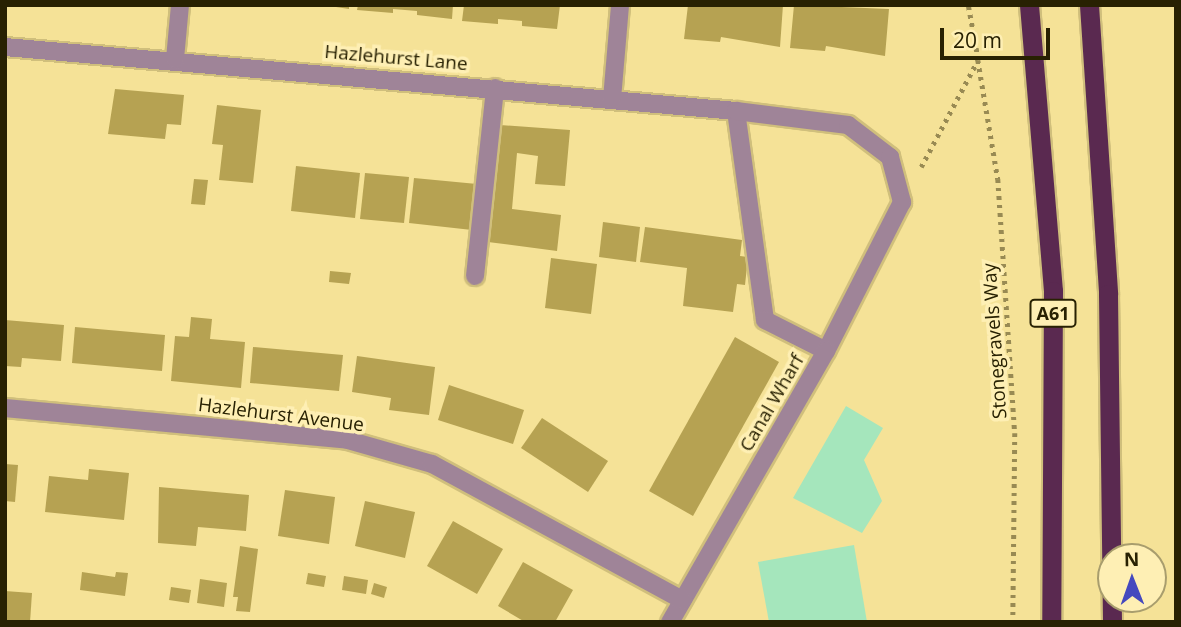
<!DOCTYPE html>
<style>
body{margin:0}
#map{position:relative;width:1181px;height:627px;overflow:hidden;background:#f5e297;font-family:"Open Sans",sans-serif}
div>[style]{position:absolute}
.green>*{inset:0;background:#a5e6bc}
.building>*{inset:0;background:#b6a252}
.path>*{height:4.5px;margin-top:-2.25px;transform-origin:0;background:repeating-linear-gradient(90deg,#988a53 0 3.5px,transparent 0 8.5px)}
.roads{filter:drop-shadow(2px 0 #d0bf7c) drop-shadow(-2px 0 #d0bf7c) drop-shadow(0 2px #d0bf7c) drop-shadow(0 -2px #d0bf7c)}
.service>*{height:18px;margin:-9px;padding:0 9px;transform-origin:9px;border-radius:9px;background:#9f8498}
.minor>*{height:18px;margin:-9px;padding:0 9px;transform-origin:9px;border-radius:9px;background:#9f8498}
.trunk>*{height:19px;margin:-9.5px;padding:0 9.5px;transform-origin:9.5px;border-radius:9.5px;background:#5a2950}
span{translate:-50% -50%;white-space:nowrap;text-align:center;line-height:1.15;-webkit-text-stroke:7px #feefb4;paint-order:stroke}
.shield-label span{padding:2px 5px;background:#feefb4;border:2px solid;border-radius:5px;-webkit-text-stroke-width:0}
.shield-label{font-size:18px;color:#282102;font-weight:700}
.street-label{font-size:19px;color:#282102}
.frame{position:absolute;inset:0;border:7px solid #282102;pointer-events:none}
.north{position:absolute;left:1097px;top:543px;width:70px;height:70px;box-sizing:border-box;background:#feefb4;border:2px solid #a89d6d;border-radius:50%;rotate:359deg;font-size:19px;font-weight:700;line-height:28px;text-align:center;color:#282102}
.north::after{content:'';display:block;margin:auto;width:24px;height:32px;background:#4549be;clip-path:polygon(50% 0,100% 100%,50% 72%,0 100%)}
.scale{position:absolute;left:940px;top:28px;width:110px;height:32px;box-sizing:border-box;border:4px solid #282102;border-top:0;padding-left:9px;font-size:21px;line-height:24px;white-space:nowrap;color:#282102;-webkit-text-stroke:5px #feefb4;paint-order:stroke}
</style>
<div id="map">
<div class="green">
<i style="clip-path:polygon(846px 406px,883px 428px,864px 460px,882px 501px,862px 533px,793px 498px)"></i>
<i style="clip-path:polygon(854px 545px,867px 622px,769px 622px,758px 562px)"></i>
</div>
<div class="building">
<i style="clip-path:polygon(323px 5px,349px 5px,349px 9px)"></i>
<i style="clip-path:polygon(358px 5px,453px 5px,452px 19px,417px 15px,417px 11px,393px 9px,393px 13px,357px 10px)"></i>
<i style="clip-path:polygon(464px 5px,560px 5px,557px 29px,522px 26px,522px 21px,511px 20px,498px 19px,498px 24px,462px 21px)"></i>
<i style="clip-path:polygon(688px 5px,783px 5px,780px 47px,721px 37px,720px 42px,684px 39px)"></i>
<i style="clip-path:polygon(794px 5px,889px 9px,885px 56px,826px 46px,825px 51px,790px 48px)"></i>
<i style="clip-path:polygon(115px 89px,184px 95px,181px 125px,167px 124px,165px 139px,108px 134px)"></i>
<i style="clip-path:polygon(217px 105px,261px 110px,253px 183px,219px 180px,223px 145px,212px 144px)"></i>
<i style="clip-path:polygon(500px 125px,570px 130px,565px 186px,535px 184px,538px 156px,517px 153px,512px 209px,561px 215px,557px 251px,488px 242px)"></i>
<i style="clip-path:polygon(296px 166px,360px 173px,355px 218px,291px 211px)"></i>
<i style="clip-path:polygon(365px 173px,409px 177px,404px 223px,360px 219px)"></i>
<i style="clip-path:polygon(414px 178px,477px 184px,472px 230px,409px 223px)"></i>
<i style="clip-path:polygon(194px 179px,208px 180px,205px 205px,191px 204px)"></i>
<i style="clip-path:polygon(603px 222px,640px 227px,636px 262px,599px 257px)"></i>
<i style="clip-path:polygon(645px 227px,742px 240px,740px 256px,748px 257px,745px 285px,737px 284px,733px 312px,683px 306px,687px 268px,640px 262px)"></i>
<i style="clip-path:polygon(551px 258px,597px 264px,591px 314px,545px 308px)"></i>
<i style="clip-path:polygon(330px 271px,351px 273px,349px 284px,329px 282px)"></i>
<i style="clip-path:polygon(191px 317px,212px 319px,210px 339px,245px 342px,241px 388px,171px 381px,175px 336px,189px 337px)"></i>
<i style="clip-path:polygon(5px 320px,64px 325px,61px 361px,22px 358px,21px 367px,5px 366px)"></i>
<i style="clip-path:polygon(75px 327px,165px 335px,162px 371px,72px 363px)"></i>
<i style="clip-path:polygon(735px 337px,779px 362px,693px 516px,649px 491px)"></i>
<i style="clip-path:polygon(253px 347px,343px 355px,339px 391px,250px 383px)"></i>
<i style="clip-path:polygon(357px 356px,435px 367px,429px 415px,389px 410px,391px 398px,352px 392px)"></i>
<i style="clip-path:polygon(449px 385px,524px 410px,513px 444px,438px 420px)"></i>
<i style="clip-path:polygon(542px 418px,608px 461px,588px 492px,521px 448px)"></i>
<i style="clip-path:polygon(5px 464px,18px 465px,15px 502px,5px 501px)"></i>
<i style="clip-path:polygon(89px 469px,129px 473px,124px 520px,45px 512px,49px 476px,88px 480px)"></i>
<i style="clip-path:polygon(159px 487px,249px 495px,246px 531px,198px 527px,196px 546px,158px 543px)"></i>
<i style="clip-path:polygon(285px 490px,335px 497px,329px 544px,278px 536px)"></i>
<i style="clip-path:polygon(365px 501px,415px 512px,405px 558px,355px 546px)"></i>
<i style="clip-path:polygon(453px 521px,503px 549px,477px 594px,427px 566px)"></i>
<i style="clip-path:polygon(240px 546px,258px 549px,250px 612px,236px 611px,238px 597px,233px 597px)"></i>
<i style="clip-path:polygon(523px 562px,573px 590px,555px 622px,525px 622px,498px 606px)"></i>
<i style="clip-path:polygon(82px 572px,115px 577px,116px 572px,128px 573px,125px 596px,80px 590px)"></i>
<i style="clip-path:polygon(308px 573px,326px 576px,324px 587px,306px 584px)"></i>
<i style="clip-path:polygon(344px 576px,368px 580px,366px 594px,342px 590px)"></i>
<i style="clip-path:polygon(200px 579px,227px 583px,224px 607px,197px 603px)"></i>
<i style="clip-path:polygon(374px 583px,387px 587px,384px 598px,371px 594px)"></i>
<i style="clip-path:polygon(171px 587px,191px 590px,189px 603px,169px 600px)"></i>
<i style="clip-path:polygon(5px 591px,32px 593px,30px 622px,5px 622px)"></i>
</div>
<div class="path">
<i style="left:978px;top:60px;width:121px;rotate:80.5deg"></i>
<i style="left:998px;top:179px;width:255px;rotate:86.2deg"></i>
<i style="left:1015px;top:433px;width:189px;rotate:90.6deg"></i>
<i style="left:921px;top:167px;width:121px;rotate:-62deg"></i>
<i style="left:978px;top:60px;width:56px;rotate:-100.3deg"></i>
</div>
<div class="roads">
<div class="service">
<i style="left:736px;top:111px;width:211px;rotate:82.1deg"></i>
<i style="left:765px;top:320px;width:68px;rotate:26.9deg"></i>
<i style="left:475px;top:276px;width:189px;rotate:-83.9deg"></i>
</div>
<div class="minor">
<i style="left:5px;top:47px;width:734px;rotate:5deg"></i>
<i style="left:736px;top:111px;width:113px;rotate:7.1deg"></i>
<i style="left:848px;top:125px;width:53px;rotate:37.3deg"></i>
<i style="left:890px;top:157px;width:47px;rotate:75.1deg"></i>
<i style="left:902px;top:202px;width:167px;rotate:117deg"></i>
<i style="left:826px;top:351px;width:313px;rotate:119.9deg"></i>
<i style="left:175px;top:59px;width:54px;rotate:-84.7deg"></i>
<i style="left:612px;top:99px;width:94px;rotate:-85.1deg"></i>
<i style="left:5px;top:408px;width:344px;rotate:5.3deg"></i>
<i style="left:348px;top:440px;width:87px;rotate:15.9deg"></i>
<i style="left:432px;top:464px;width:285px;rotate:28.5deg"></i>
</div>
<div class="trunk">
<i style="left:1029px;top:5px;width:287px;rotate:85.2deg"></i>
<i style="left:1053px;top:291px;width:331px;rotate:90.3deg"></i>
<i style="left:1089px;top:5px;width:290px;rotate:86.2deg"></i>
<i style="left:1108px;top:294px;width:328px;rotate:89.3deg"></i>
</div>
</div>
<div class="shield-label">
<span style="left:1053px;top:313px">A61</span>
</div>
<div class="street-label">
<span style="left:396px;top:58px;rotate:5deg">Hazlehurst Lane</span>
<span style="left:995px;top:341px;rotate:-94deg">Stonegravels Way</span>
<span style="left:772px;top:403px;rotate:-60deg">Canal Wharf</span>
<span style="left:281px;top:415px;rotate:7deg">Hazlehurst Avenue</span>
</div>
<div class="frame"></div>
<div class="north">N</div>
<div class="scale">20 m</div>
</div>
